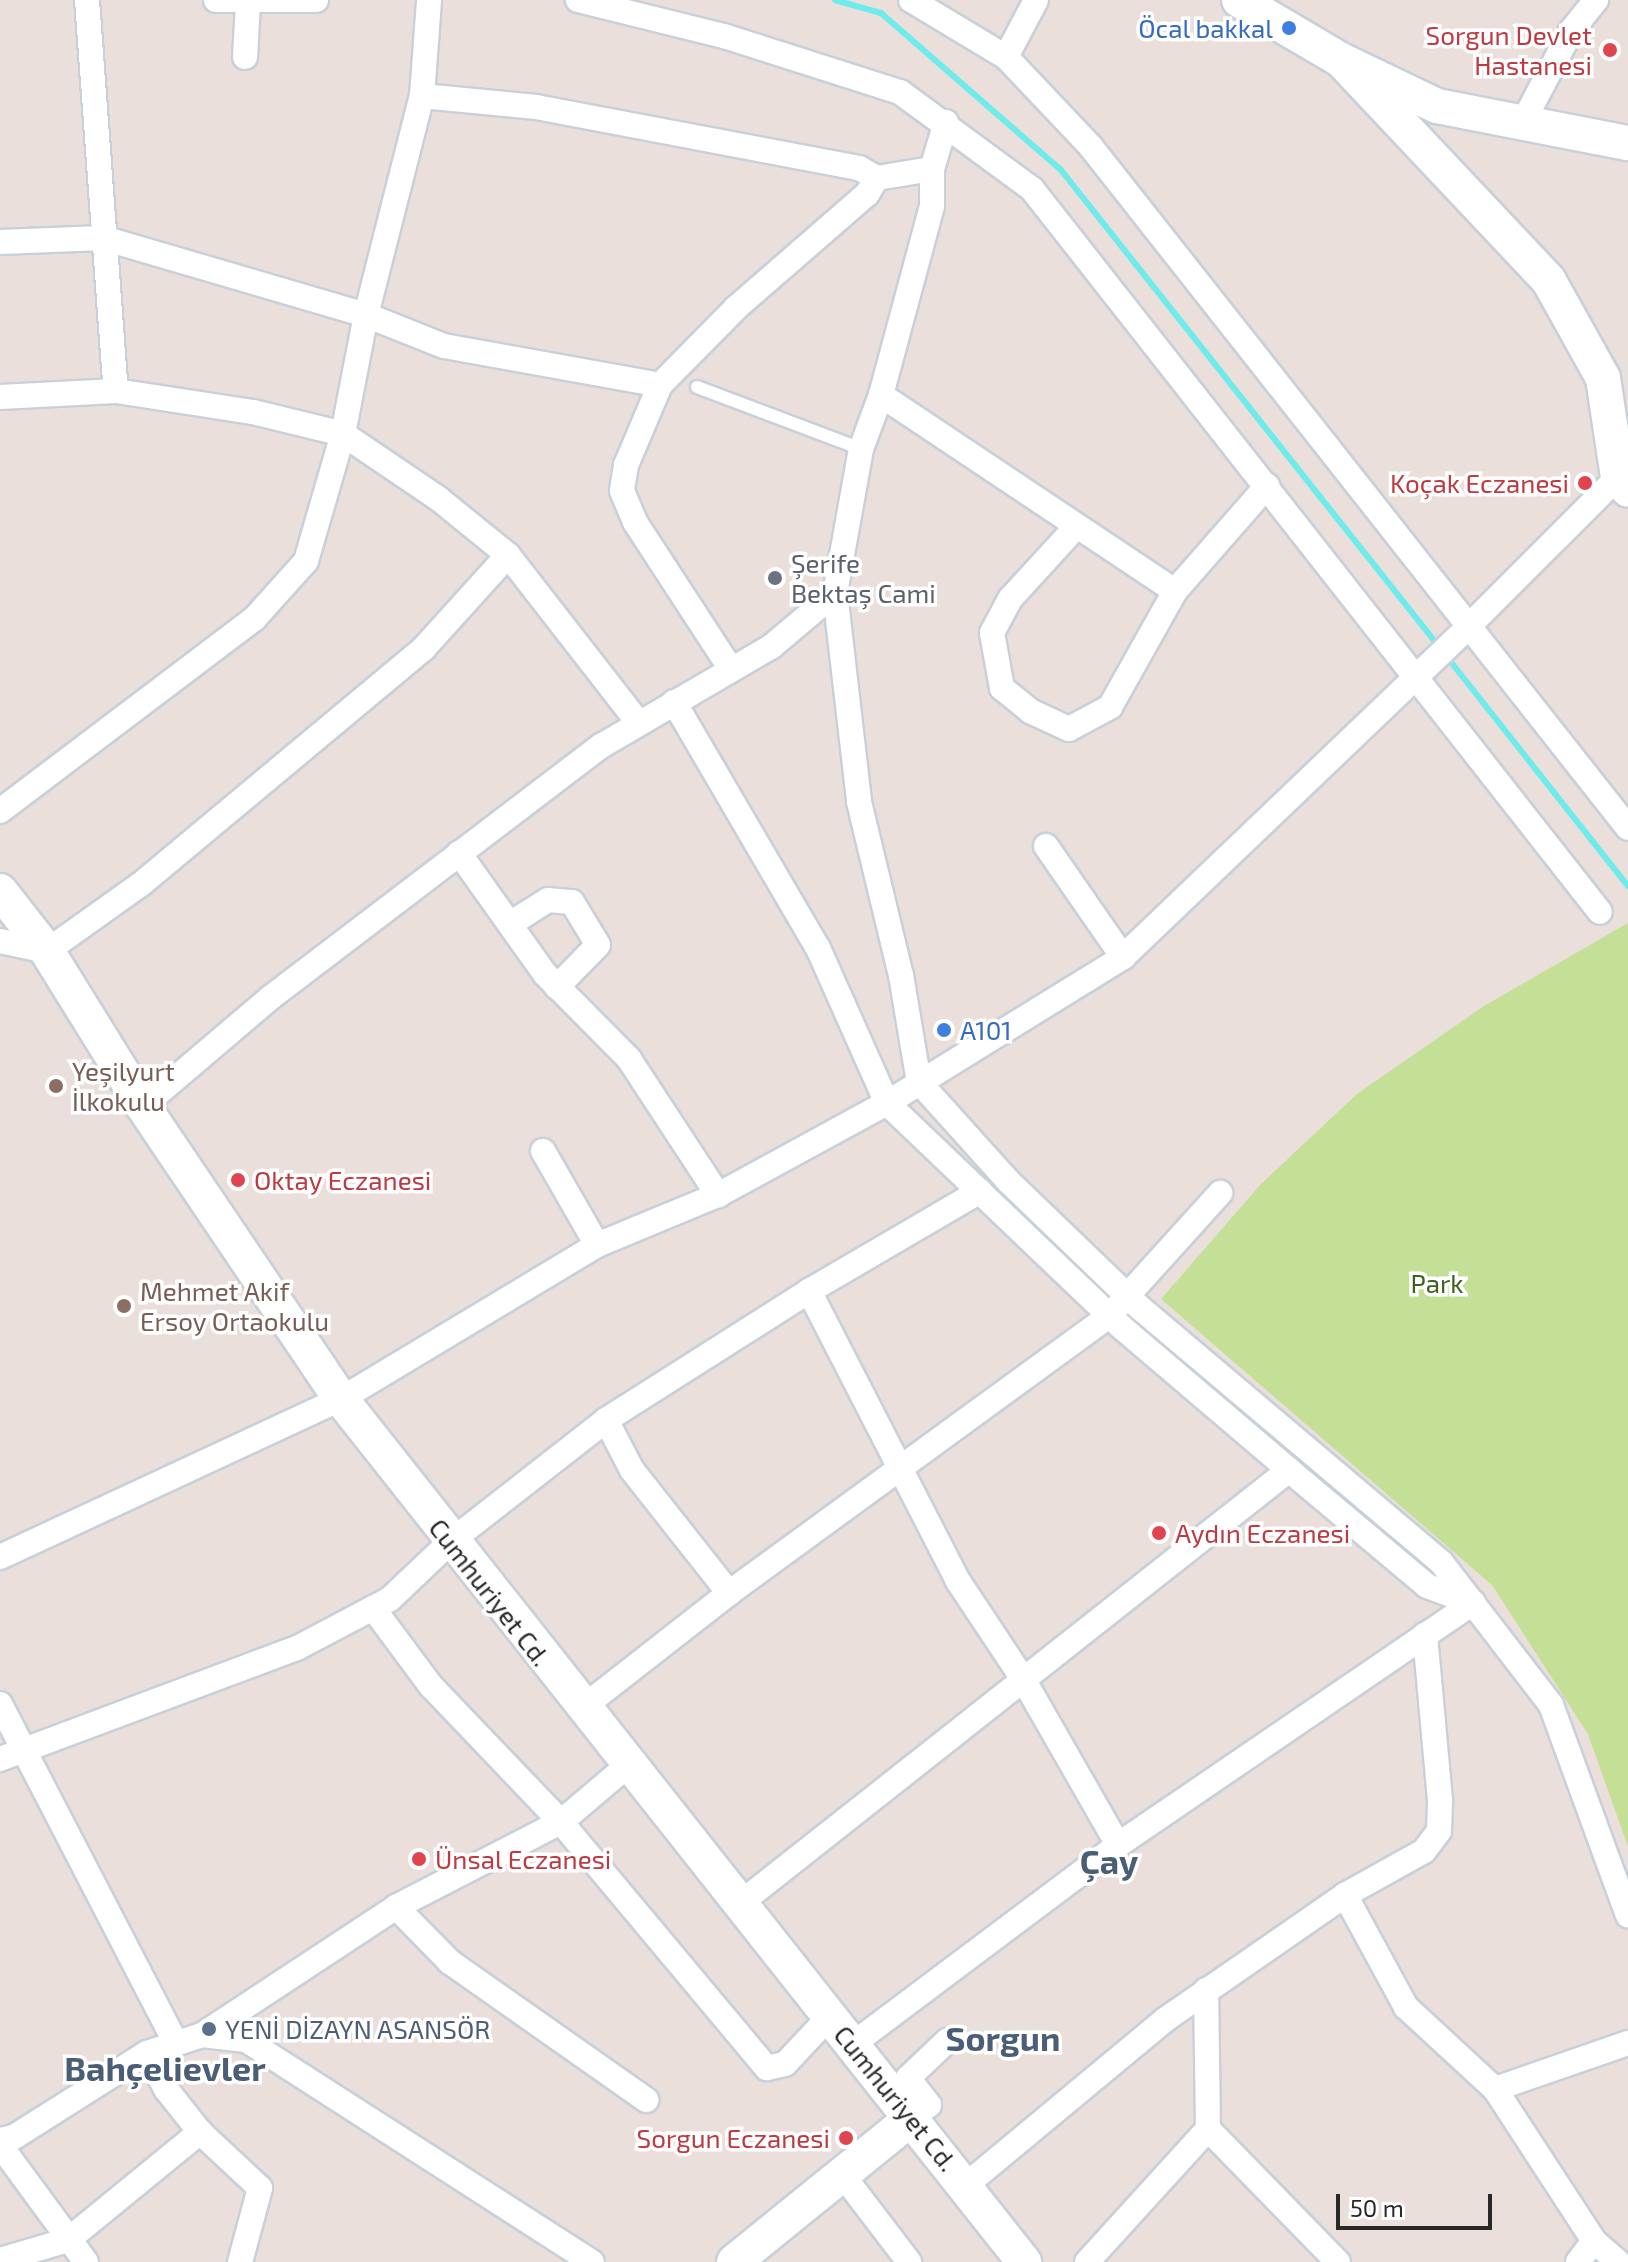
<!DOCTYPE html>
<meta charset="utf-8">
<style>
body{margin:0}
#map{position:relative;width:1628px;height:2262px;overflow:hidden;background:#eadfda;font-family:"Exo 2",sans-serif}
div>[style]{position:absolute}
.green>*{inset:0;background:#c4e097}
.stream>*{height:6px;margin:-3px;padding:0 3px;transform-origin:3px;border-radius:3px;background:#6eebea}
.roads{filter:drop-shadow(2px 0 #c8d0da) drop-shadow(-2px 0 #c8d0da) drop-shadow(0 2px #c8d0da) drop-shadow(0 -2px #c8d0da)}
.lane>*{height:12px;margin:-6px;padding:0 6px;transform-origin:6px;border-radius:6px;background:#fff}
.street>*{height:24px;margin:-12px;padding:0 12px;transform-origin:12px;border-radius:12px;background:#fff}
.secondary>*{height:34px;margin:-17px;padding:0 17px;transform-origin:17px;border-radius:17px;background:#fff}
.dots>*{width:22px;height:22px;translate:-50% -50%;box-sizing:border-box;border:4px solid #fff;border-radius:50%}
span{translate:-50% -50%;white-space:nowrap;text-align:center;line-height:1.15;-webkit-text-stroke:7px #fff;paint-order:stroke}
.shop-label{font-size:26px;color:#366cbe}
.right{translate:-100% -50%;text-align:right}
.left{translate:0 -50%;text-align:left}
.health-label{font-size:26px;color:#be3a42}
.worship-label{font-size:26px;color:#5b616d}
.education-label{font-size:26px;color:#785e54}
.park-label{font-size:26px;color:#3d621b}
.street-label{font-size:26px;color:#282828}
.service-label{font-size:26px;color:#4e5e75}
.district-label{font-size:34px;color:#4a5e77;font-weight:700}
.scale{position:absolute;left:1336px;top:2194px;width:156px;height:36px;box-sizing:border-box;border:4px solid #282828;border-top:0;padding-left:10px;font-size:24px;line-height:28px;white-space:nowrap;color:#282828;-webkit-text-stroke:6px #fff;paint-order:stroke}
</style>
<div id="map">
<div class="green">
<i style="clip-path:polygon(1628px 923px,1628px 1847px,1588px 1734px,1492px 1585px,1161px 1299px,1261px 1184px,1357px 1094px,1484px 1006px)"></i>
</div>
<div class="stream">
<i style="left:835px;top:0;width:48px;rotate:15.8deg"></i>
<i style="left:881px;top:13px;width:239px;rotate:41.1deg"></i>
<i style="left:1061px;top:170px;width:610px;rotate:51.59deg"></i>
<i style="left:1447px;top:657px;width:292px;rotate:51.7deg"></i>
</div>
<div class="roads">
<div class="lane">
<i style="left:697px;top:387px;width:175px;rotate:20.7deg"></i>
</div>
<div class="street">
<i style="left:87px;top:0;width:392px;rotate:85.8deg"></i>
<i style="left:216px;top:0;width:100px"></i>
<i style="left:578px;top:0;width:150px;rotate:13.9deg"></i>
<i style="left:724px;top:36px;width:185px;rotate:17.7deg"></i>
<i style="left:900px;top:92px;width:164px;rotate:36.3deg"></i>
<i style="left:1032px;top:189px;width:919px;rotate:51.85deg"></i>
<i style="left:911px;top:0;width:111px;rotate:31deg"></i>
<i style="left:1006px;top:57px;width:124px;rotate:46.6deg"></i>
<i style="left:1091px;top:147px;width:867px;rotate:51.74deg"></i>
<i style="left:245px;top:57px;width:54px;rotate:-86.8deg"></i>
<i style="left:1006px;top:57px;width:64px;rotate:-62.2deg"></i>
<i style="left:422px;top:96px;width:115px;rotate:5.5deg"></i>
<i style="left:536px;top:107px;width:329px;rotate:10.7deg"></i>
<i style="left:859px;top:168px;width:21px;rotate:29deg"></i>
<i style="left:877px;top:178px;width:19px;rotate:122deg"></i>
<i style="left:867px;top:194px;width:174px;rotate:139deg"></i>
<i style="left:736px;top:308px;width:108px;rotate:134.6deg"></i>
<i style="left:660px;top:385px;width:87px;rotate:113deg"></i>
<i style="left:626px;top:465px;width:26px;rotate:99deg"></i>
<i style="left:622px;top:491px;width:34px;rotate:67deg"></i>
<i style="left:635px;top:522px;width:176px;rotate:56.9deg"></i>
<i style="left:946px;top:122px;width:49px;rotate:106.6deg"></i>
<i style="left:932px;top:169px;width:37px;rotate:90deg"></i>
<i style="left:932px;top:206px;width:196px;rotate:105.1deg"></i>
<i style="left:881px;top:395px;width:58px;rotate:110.3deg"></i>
<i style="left:861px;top:449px;width:146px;rotate:100.2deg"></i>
<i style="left:835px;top:593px;width:210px;rotate:83.4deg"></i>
<i style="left:859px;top:802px;width:178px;rotate:76.4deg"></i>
<i style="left:901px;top:975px;width:109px;rotate:80.5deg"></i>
<i style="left:919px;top:1082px;width:133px;rotate:48deg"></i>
<i style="left:1008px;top:1181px;width:182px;rotate:43.9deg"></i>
<i style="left:1139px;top:1307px;width:395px;rotate:40.2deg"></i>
<i style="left:1441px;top:1562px;width:180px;rotate:52.4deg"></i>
<i style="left:1551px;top:1705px;width:224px;rotate:69.9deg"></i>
<i style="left:1523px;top:122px;width:103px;rotate:-62.2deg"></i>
<i style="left:1571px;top:31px;width:40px;rotate:-51deg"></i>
<i style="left:877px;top:178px;width:56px;rotate:-9.3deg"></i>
<i style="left:0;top:242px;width:103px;rotate:-2.2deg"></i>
<i style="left:103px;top:238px;width:274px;rotate:16.3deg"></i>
<i style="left:366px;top:315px;width:84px;rotate:21.7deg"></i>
<i style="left:444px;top:346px;width:219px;rotate:10.2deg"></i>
<i style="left:881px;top:395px;width:353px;rotate:33.7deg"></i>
<i style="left:0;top:397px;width:116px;rotate:-3deg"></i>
<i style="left:116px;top:391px;width:139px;rotate:8.7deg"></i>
<i style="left:253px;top:412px;width:93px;rotate:13.7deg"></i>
<i style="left:343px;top:434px;width:116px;rotate:34.1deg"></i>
<i style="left:439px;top:499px;width:89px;rotate:39.1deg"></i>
<i style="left:508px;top:555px;width:212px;rotate:52.1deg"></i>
<i style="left:1075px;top:528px;width:96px;rotate:132.5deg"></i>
<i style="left:1010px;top:599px;width:38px;rotate:118deg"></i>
<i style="left:992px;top:633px;width:56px;rotate:79.7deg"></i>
<i style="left:1002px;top:688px;width:36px;rotate:39deg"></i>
<i style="left:1030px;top:711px;width:43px;rotate:24.8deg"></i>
<i style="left:1069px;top:729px;width:47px;rotate:-28.2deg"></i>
<i style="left:1110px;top:707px;width:133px;rotate:-60.7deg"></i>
<i style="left:1175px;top:591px;width:140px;rotate:-48.8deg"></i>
<i style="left:674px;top:702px;width:285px;rotate:59.7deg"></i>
<i style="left:818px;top:948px;width:170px;rotate:66deg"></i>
<i style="left:887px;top:1103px;width:323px;rotate:43.7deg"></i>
<i style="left:1120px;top:1326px;width:222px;rotate:40.4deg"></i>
<i style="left:1289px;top:1470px;width:180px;rotate:40deg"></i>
<i style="left:1427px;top:1586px;width:49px;rotate:20.3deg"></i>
<i style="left:0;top:811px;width:318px;rotate:-37.1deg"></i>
<i style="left:254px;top:619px;width:78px;rotate:-48.1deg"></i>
<i style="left:306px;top:561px;width:132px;rotate:-73.8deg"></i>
<i style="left:343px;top:434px;width:121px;rotate:-79.1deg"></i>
<i style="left:366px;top:315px;width:226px;rotate:-75.7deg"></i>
<i style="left:422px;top:96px;width:96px;rotate:-85.8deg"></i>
<i style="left:1046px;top:846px;width:135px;rotate:55.3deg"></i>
<i style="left:459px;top:853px;width:148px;rotate:54.6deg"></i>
<i style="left:545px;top:974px;width:120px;rotate:45.3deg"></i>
<i style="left:629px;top:1059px;width:163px;rotate:56.8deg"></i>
<i style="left:510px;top:924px;width:45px;rotate:-32.3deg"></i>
<i style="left:548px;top:900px;width:24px;rotate:5deg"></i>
<i style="left:572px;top:902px;width:50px;rotate:58.8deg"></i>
<i style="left:598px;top:945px;width:59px;rotate:134.3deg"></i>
<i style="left:0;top:941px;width:48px;rotate:12deg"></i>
<i style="left:47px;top:951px;width:115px;rotate:-35.5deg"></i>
<i style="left:141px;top:884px;width:368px;rotate:-39.8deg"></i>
<i style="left:424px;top:648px;width:125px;rotate:-47.9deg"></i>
<i style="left:143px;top:1106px;width:167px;rotate:-40.4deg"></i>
<i style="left:270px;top:998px;width:416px;rotate:-37.3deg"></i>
<i style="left:601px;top:746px;width:198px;rotate:-30.3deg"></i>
<i style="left:772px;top:646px;width:82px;rotate:-40.1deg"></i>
<i style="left:543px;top:1151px;width:108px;rotate:60.1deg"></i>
<i style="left:809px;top:1291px;width:326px;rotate:62.8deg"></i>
<i style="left:958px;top:1581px;width:118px;rotate:56.4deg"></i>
<i style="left:1023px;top:1679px;width:191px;rotate:60.2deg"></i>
<i style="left:606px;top:1420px;width:56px;rotate:62.5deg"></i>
<i style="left:632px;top:1470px;width:157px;rotate:51.7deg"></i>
<i style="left:0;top:1557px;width:376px;rotate:-24.9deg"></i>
<i style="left:341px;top:1399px;width:299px;rotate:-31deg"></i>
<i style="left:597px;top:1245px;width:131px;rotate:-22.5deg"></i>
<i style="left:718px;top:1195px;width:192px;rotate:-28.6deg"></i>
<i style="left:887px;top:1103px;width:278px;rotate:-31.7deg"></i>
<i style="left:1123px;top:957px;width:480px;rotate:-43.7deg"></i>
<i style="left:1470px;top:625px;width:209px;rotate:-45deg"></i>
<i style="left:1618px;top:477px;width:17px;rotate:-69deg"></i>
<i style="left:373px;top:1608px;width:97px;rotate:53.4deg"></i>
<i style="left:431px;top:1686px;width:188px;rotate:46.3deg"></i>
<i style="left:561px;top:1822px;width:321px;rotate:50.1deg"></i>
<i style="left:767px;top:2068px;width:18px;rotate:-13deg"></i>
<i style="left:785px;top:2064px;width:66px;rotate:-46.8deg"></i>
<i style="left:0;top:1704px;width:382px;rotate:62.6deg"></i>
<i style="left:582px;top:1708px;width:187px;rotate:-38deg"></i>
<i style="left:729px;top:1593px;width:470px;rotate:-36.1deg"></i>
<i style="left:1109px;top:1316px;width:166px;rotate:-47.9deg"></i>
<i style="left:0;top:1759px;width:317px;rotate:-20.5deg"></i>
<i style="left:297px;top:1648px;width:105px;rotate:-27.8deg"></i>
<i style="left:390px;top:1599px;width:83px;rotate:-43.5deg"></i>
<i style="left:450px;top:1542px;width:198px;rotate:-38deg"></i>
<i style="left:606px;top:1420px;width:241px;rotate:-32.4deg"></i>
<i style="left:809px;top:1291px;width:198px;rotate:-30.3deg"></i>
<i style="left:1345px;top:1895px;width:128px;rotate:61.4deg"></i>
<i style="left:1406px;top:2007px;width:121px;rotate:42.7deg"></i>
<i style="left:1495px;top:2089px;width:181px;rotate:56.9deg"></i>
<i style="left:1594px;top:2241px;width:32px;rotate:41deg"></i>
<i style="left:738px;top:1905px;width:702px;rotate:-38.29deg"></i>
<i style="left:396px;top:1907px;width:77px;rotate:45.5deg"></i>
<i style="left:450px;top:1962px;width:240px;rotate:35.1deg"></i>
<i style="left:202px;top:2035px;width:44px;rotate:6.5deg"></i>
<i style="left:246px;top:2040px;width:411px;rotate:32.7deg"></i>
<i style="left:853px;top:2044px;width:331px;rotate:-36.9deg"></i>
<i style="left:1118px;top:1845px;width:430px;rotate:-34.3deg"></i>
<i style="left:147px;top:2053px;width:41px;rotate:62.2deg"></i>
<i style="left:166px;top:2089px;width:55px;rotate:51.7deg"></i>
<i style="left:200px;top:2132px;width:82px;rotate:43deg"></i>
<i style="left:260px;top:2188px;width:77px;rotate:105.1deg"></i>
<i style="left:1495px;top:2089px;width:141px;rotate:-19.1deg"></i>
<i style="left:913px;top:2117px;width:20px;rotate:-37deg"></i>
<i style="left:929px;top:2105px;width:34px;rotate:-128deg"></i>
<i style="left:908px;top:2078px;width:54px;rotate:-43.5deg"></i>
<i style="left:1208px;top:2129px;width:186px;rotate:45.7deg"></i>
<i style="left:0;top:2140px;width:14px;rotate:-12deg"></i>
<i style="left:14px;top:2137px;width:157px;rotate:-32.3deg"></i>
<i style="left:147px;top:2053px;width:58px;rotate:-18.1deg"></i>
<i style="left:202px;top:2035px;width:232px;rotate:-33.4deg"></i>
<i style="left:396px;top:1907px;width:186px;rotate:-27.3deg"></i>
<i style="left:561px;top:1822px;width:87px;rotate:-40.3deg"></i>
<i style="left:0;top:2145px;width:145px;rotate:53.7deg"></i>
<i style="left:842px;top:2174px;width:111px;rotate:52.7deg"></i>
<i style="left:966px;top:2185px;width:260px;rotate:-39.7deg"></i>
<i style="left:1166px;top:2019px;width:218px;rotate:-34.7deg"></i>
<i style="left:1345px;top:1895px;width:90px;rotate:-29.1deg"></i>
<i style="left:1424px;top:1851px;width:25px;rotate:-53deg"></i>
<i style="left:1439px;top:1831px;width:31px;rotate:-88deg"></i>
<i style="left:1440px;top:1800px;width:166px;rotate:-95.2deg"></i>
<i style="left:0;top:2260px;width:71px;rotate:-16.4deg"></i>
<i style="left:68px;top:2240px;width:171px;rotate:-39.3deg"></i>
<i style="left:1087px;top:2262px;width:180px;rotate:-47.7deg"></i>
<i style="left:1208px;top:2129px;width:139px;rotate:-90.8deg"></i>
<i style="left:1578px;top:2262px;width:26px;rotate:-53deg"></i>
</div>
<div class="secondary">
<i style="left:1239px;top:0;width:118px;rotate:30.5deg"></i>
<i style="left:1341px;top:60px;width:106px;rotate:25.6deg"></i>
<i style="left:1437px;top:106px;width:195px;rotate:11deg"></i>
<i style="left:1341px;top:60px;width:303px;rotate:46.7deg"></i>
<i style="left:1549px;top:281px;width:111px;rotate:60.9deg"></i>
<i style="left:1603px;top:378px;width:100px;rotate:81.4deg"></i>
<i style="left:1618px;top:477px;width:16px;rotate:52deg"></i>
<i style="left:0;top:891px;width:76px;rotate:51.9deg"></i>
<i style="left:47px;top:951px;width:182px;rotate:58.2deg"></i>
<i style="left:143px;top:1106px;width:354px;rotate:56deg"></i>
<i style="left:341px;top:1399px;width:1101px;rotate:51.64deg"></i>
<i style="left:734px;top:2262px;width:230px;rotate:-39deg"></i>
</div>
</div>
<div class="dots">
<i style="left:1289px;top:28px;background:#3f7fe0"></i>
<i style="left:1610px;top:50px;background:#e0444e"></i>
<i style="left:1585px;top:483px;background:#e0444e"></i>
<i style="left:775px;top:578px;background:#6b7280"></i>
<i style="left:944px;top:1030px;background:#3f7fe0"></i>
<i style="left:56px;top:1086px;background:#8d6e63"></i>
<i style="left:238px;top:1180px;background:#e0444e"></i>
<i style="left:124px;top:1306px;background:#8d6e63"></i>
<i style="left:1159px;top:1533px;background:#e0444e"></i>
<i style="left:419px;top:1859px;background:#e0444e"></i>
<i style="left:209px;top:2029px;background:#5c6f8a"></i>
<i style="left:846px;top:2138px;background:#e0444e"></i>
</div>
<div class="shop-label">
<span class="right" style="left:1273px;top:28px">Öcal bakkal</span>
<span class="left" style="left:960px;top:1030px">A101</span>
</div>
<div class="health-label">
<span class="right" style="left:1592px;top:50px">Sorgun Devlet<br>Hastanesi</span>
<span class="right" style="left:1569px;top:483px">Koçak Eczanesi</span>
<span class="left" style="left:254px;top:1180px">Oktay Eczanesi</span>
<span class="left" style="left:1175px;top:1533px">Aydın Eczanesi</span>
<span class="left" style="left:435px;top:1859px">Ünsal Eczanesi</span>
<span class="right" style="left:830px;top:2138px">Sorgun Eczanesi</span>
</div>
<div class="worship-label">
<span class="left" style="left:791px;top:578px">Şerife<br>Bektaş Cami</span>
</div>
<div class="education-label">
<span class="left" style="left:72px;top:1086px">Yeşilyurt<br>İlkokulu</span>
<span class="left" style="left:140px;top:1306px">Mehmet Akif<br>Ersoy Ortaokulu</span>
</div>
<div class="park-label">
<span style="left:1437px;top:1283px">Park</span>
</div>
<div class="street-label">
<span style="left:490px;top:1592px;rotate:52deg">Cumhuriyet Cd.</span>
<span style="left:896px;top:2098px;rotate:51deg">Cumhuriyet Cd.</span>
</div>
<div class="service-label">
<span class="left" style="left:225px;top:2029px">YENİ DİZAYN ASANSÖR</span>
</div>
<div class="district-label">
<span style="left:1109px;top:1861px">Çay</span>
<span style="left:1003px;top:2038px">Sorgun</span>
<span style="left:165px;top:2068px">Bahçelievler</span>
</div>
<div class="scale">50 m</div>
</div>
